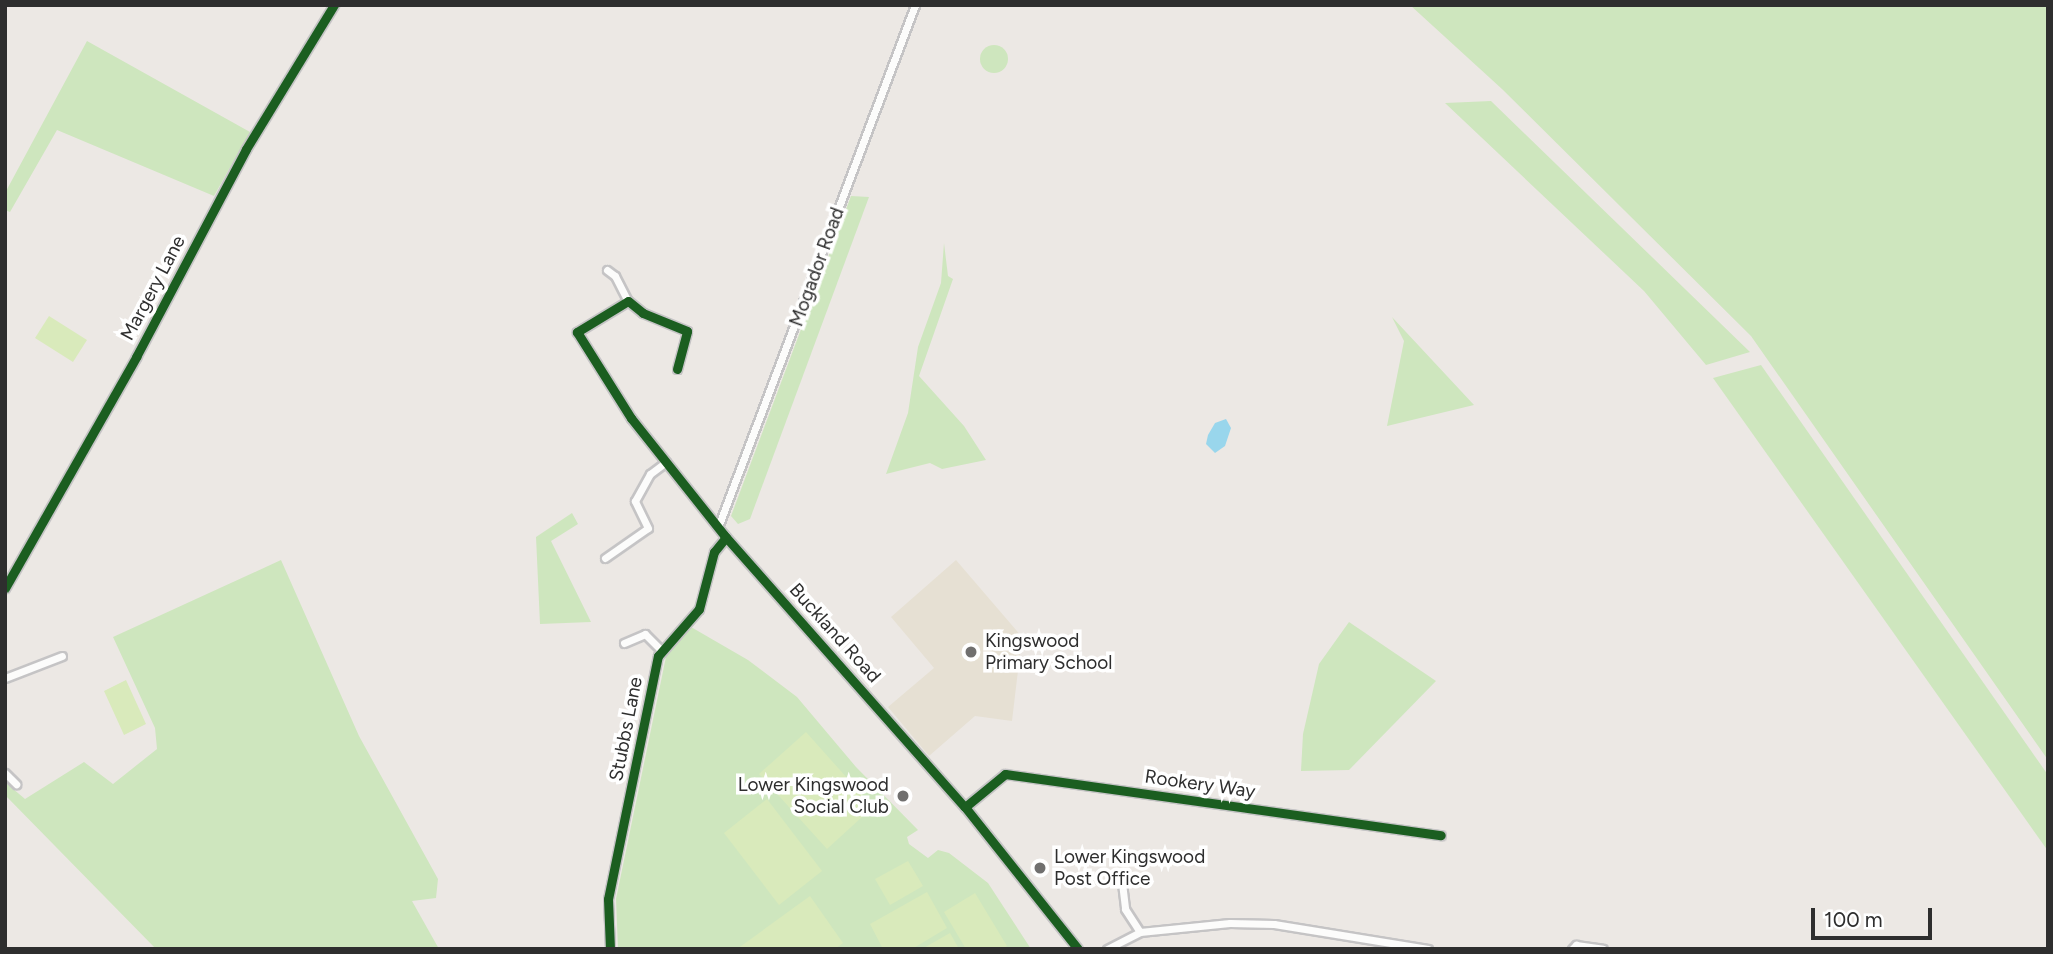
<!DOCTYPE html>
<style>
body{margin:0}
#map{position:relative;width:2053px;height:954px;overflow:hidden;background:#ece8e4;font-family:Figtree,sans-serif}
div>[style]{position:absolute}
.education>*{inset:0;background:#e6e0d3}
.green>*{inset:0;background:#cee6be}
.round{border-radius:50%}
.pitch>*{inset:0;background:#d9eabb}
.water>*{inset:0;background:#99d6ec}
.roads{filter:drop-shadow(2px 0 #c5c4c5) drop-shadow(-2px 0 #c5c4c5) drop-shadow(0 2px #c5c4c5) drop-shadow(0 -2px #c5c4c5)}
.minor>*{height:7px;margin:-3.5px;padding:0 3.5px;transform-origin:3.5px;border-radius:3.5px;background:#fcfcfb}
.cycleway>*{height:9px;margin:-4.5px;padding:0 4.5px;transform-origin:4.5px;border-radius:4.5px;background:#1b5e20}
.dots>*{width:19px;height:19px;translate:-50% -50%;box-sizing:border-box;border:4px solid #fff;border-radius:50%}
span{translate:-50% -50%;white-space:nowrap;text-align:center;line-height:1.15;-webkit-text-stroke:7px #fff;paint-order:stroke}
.street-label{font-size:19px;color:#2e2e2e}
.poi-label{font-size:19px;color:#2e2e2e}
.left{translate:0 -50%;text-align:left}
.right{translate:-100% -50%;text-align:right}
.frame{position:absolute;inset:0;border:7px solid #2e2e2e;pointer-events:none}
.scale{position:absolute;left:1811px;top:908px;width:121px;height:32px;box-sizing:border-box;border:4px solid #2e2e2e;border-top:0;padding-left:9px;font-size:21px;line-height:24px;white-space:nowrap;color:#2e2e2e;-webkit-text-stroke:5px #fff;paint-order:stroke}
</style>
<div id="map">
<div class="education">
<i style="clip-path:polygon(956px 560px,1022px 637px,1012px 721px,975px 716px,929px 756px,888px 707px,934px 668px,891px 617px)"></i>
</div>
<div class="green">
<i style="clip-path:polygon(1410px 5px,2048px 5px,2048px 760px,1751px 336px,1502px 89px)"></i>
<i style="clip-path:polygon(87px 41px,250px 132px,214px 196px,57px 130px,10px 212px,5px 210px,5px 193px)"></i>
<i class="round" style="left:980px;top:45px;width:28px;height:28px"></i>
<i style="clip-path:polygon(1491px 101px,1750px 352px,1706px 365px,1644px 291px,1445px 103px)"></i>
<i style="clip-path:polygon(851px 196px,869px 197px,750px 519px,738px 524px,731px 516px)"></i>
<i style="clip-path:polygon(944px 243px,948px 276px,953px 279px,919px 376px,964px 426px,986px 460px,942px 469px,930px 463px,886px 474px,908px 413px,918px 347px,941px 283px)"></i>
<i style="clip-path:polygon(1392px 317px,1474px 405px,1387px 426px,1404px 341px)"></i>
<i style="clip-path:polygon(1761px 365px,2048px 775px,2048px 851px,1713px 378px)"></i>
<i style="clip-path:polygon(572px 513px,578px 524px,551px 541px,591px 622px,540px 624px,536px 537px)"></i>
<i style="clip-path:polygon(281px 560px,359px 736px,438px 879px,436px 898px,412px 901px,439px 949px,156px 949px,5px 795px,5px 782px,25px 799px,84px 762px,113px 784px,157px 749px,155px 728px,113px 637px)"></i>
<i style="clip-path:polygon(1349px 622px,1436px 681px,1349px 770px,1301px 771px,1303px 734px,1319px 664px)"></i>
<i style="clip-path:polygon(691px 627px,748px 660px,797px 697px,856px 767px,918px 830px,907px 837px,909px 844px,928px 858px,938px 850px,949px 853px,988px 883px,1031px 949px,618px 949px,616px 899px,667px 652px)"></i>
</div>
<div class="pitch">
<i style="clip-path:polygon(49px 316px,87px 340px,73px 362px,35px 338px)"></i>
<i style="clip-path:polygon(126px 680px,146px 724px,124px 735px,104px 691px)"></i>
<i style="clip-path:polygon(806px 732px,873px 807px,827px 849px,759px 774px)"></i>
<i style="clip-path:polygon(767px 799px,822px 871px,779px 905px,724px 833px)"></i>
<i style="clip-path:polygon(908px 861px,923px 886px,890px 905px,875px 879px)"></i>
<i style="clip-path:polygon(927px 892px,947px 928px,912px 949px,883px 949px,870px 924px)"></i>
<i style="clip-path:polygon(975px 893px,1007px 946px,1003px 949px,966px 949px,944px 912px)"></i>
<i style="clip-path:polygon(810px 896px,843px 943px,835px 949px,737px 949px)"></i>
<i style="clip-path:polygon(950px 933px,959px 949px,922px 949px)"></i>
</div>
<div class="water">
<i style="clip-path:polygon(1226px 419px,1231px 428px,1225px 446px,1215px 453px,1206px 444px,1208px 435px,1215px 423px)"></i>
</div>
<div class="roads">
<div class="minor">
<i style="left:607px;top:270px;width:10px;rotate:37deg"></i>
<i style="left:615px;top:276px;width:28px;rotate:63deg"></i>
<i style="left:677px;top:369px;width:39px;rotate:-75deg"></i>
<i style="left:687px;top:331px;width:48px;rotate:-157.8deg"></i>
<i style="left:643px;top:313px;width:19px;rotate:-141deg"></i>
<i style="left:628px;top:301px;width:60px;rotate:148.7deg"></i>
<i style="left:577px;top:332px;width:102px;rotate:57.9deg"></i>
<i style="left:631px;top:418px;width:149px;rotate:51.5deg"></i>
<i style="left:724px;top:535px;width:363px;rotate:48.5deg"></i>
<i style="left:965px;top:807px;width:181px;rotate:51.5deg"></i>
<i style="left:718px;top:527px;width:558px;rotate:-69.32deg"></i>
<i style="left:605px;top:558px;width:52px;rotate:-34.9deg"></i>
<i style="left:648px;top:528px;width:30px;rotate:-116deg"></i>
<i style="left:635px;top:501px;width:31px;rotate:-61deg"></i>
<i style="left:650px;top:474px;width:20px;rotate:-37deg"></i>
<i style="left:5px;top:588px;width:266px;rotate:-60.4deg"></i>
<i style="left:136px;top:357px;width:235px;rotate:-62.1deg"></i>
<i style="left:246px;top:149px;width:169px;rotate:-58.6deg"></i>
<i style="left:624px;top:643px;width:23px;rotate:-23deg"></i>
<i style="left:645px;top:634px;width:23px;rotate:45deg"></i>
<i style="left:5px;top:678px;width:61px;rotate:-21.1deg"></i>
<i style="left:5px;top:773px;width:16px;rotate:45deg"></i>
<i style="left:965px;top:807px;width:52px;rotate:-39.5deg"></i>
<i style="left:1005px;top:774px;width:440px;rotate:8deg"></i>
<i style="left:1122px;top:883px;width:26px;rotate:83deg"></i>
<i style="left:1125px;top:909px;width:27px;rotate:57deg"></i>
<i style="left:610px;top:949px;width:50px;rotate:-92.3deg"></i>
<i style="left:608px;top:899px;width:248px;rotate:-78.4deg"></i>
<i style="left:658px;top:656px;width:62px;rotate:-48.9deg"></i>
<i style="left:699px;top:609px;width:59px;rotate:-75.3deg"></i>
<i style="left:714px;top:552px;width:19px;rotate:-51deg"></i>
<i style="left:1107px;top:949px;width:37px;rotate:-27deg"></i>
<i style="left:1140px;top:932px;width:90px;rotate:-5.7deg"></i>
<i style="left:1230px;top:923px;width:44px;rotate:1.3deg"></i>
<i style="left:1274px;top:924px;width:156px;rotate:9.2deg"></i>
<i style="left:1572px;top:949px;width:6px;rotate:-45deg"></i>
<i style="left:1576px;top:945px;width:27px;rotate:8deg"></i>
</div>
</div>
<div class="cycleway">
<i style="left:677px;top:369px;width:39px;rotate:-75deg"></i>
<i style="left:687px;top:331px;width:48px;rotate:-157.8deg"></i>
<i style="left:643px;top:313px;width:19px;rotate:-141deg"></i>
<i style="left:628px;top:301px;width:60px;rotate:148.7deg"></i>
<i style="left:577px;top:332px;width:102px;rotate:57.9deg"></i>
<i style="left:631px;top:418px;width:149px;rotate:51.5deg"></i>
<i style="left:724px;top:535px;width:363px;rotate:48.5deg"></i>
<i style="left:965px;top:807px;width:181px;rotate:51.5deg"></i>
<i style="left:5px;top:588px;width:266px;rotate:-60.4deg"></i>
<i style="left:136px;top:357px;width:235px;rotate:-62.1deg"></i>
<i style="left:246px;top:149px;width:169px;rotate:-58.6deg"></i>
<i style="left:965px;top:807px;width:52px;rotate:-39.5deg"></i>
<i style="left:1005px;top:774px;width:440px;rotate:8deg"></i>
<i style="left:610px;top:949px;width:50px;rotate:-92.3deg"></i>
<i style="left:608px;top:899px;width:248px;rotate:-78.4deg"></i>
<i style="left:658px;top:656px;width:62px;rotate:-48.9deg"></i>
<i style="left:699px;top:609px;width:59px;rotate:-75.3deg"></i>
<i style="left:714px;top:552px;width:19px;rotate:-51deg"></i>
</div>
<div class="dots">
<i style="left:971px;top:652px;background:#706f6e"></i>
<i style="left:903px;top:796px;background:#706f6e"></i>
<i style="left:1040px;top:868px;background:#706f6e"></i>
</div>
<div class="street-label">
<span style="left:817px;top:267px;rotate:-70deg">Mogador Road</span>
<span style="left:153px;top:288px;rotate:-62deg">Margery Lane</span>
<span style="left:835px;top:633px;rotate:48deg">Buckland Road</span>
<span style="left:626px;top:729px;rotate:-79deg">Stubbs Lane</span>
<span style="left:1200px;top:784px;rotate:8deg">Rookery Way</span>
</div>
<div class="poi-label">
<span class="left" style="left:985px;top:652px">Kingswood<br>Primary School</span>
<span class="right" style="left:889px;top:796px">Lower Kingswood<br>Social Club</span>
<span class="left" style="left:1054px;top:868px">Lower Kingswood<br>Post Office</span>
</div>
<div class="frame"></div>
<div class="scale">100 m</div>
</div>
